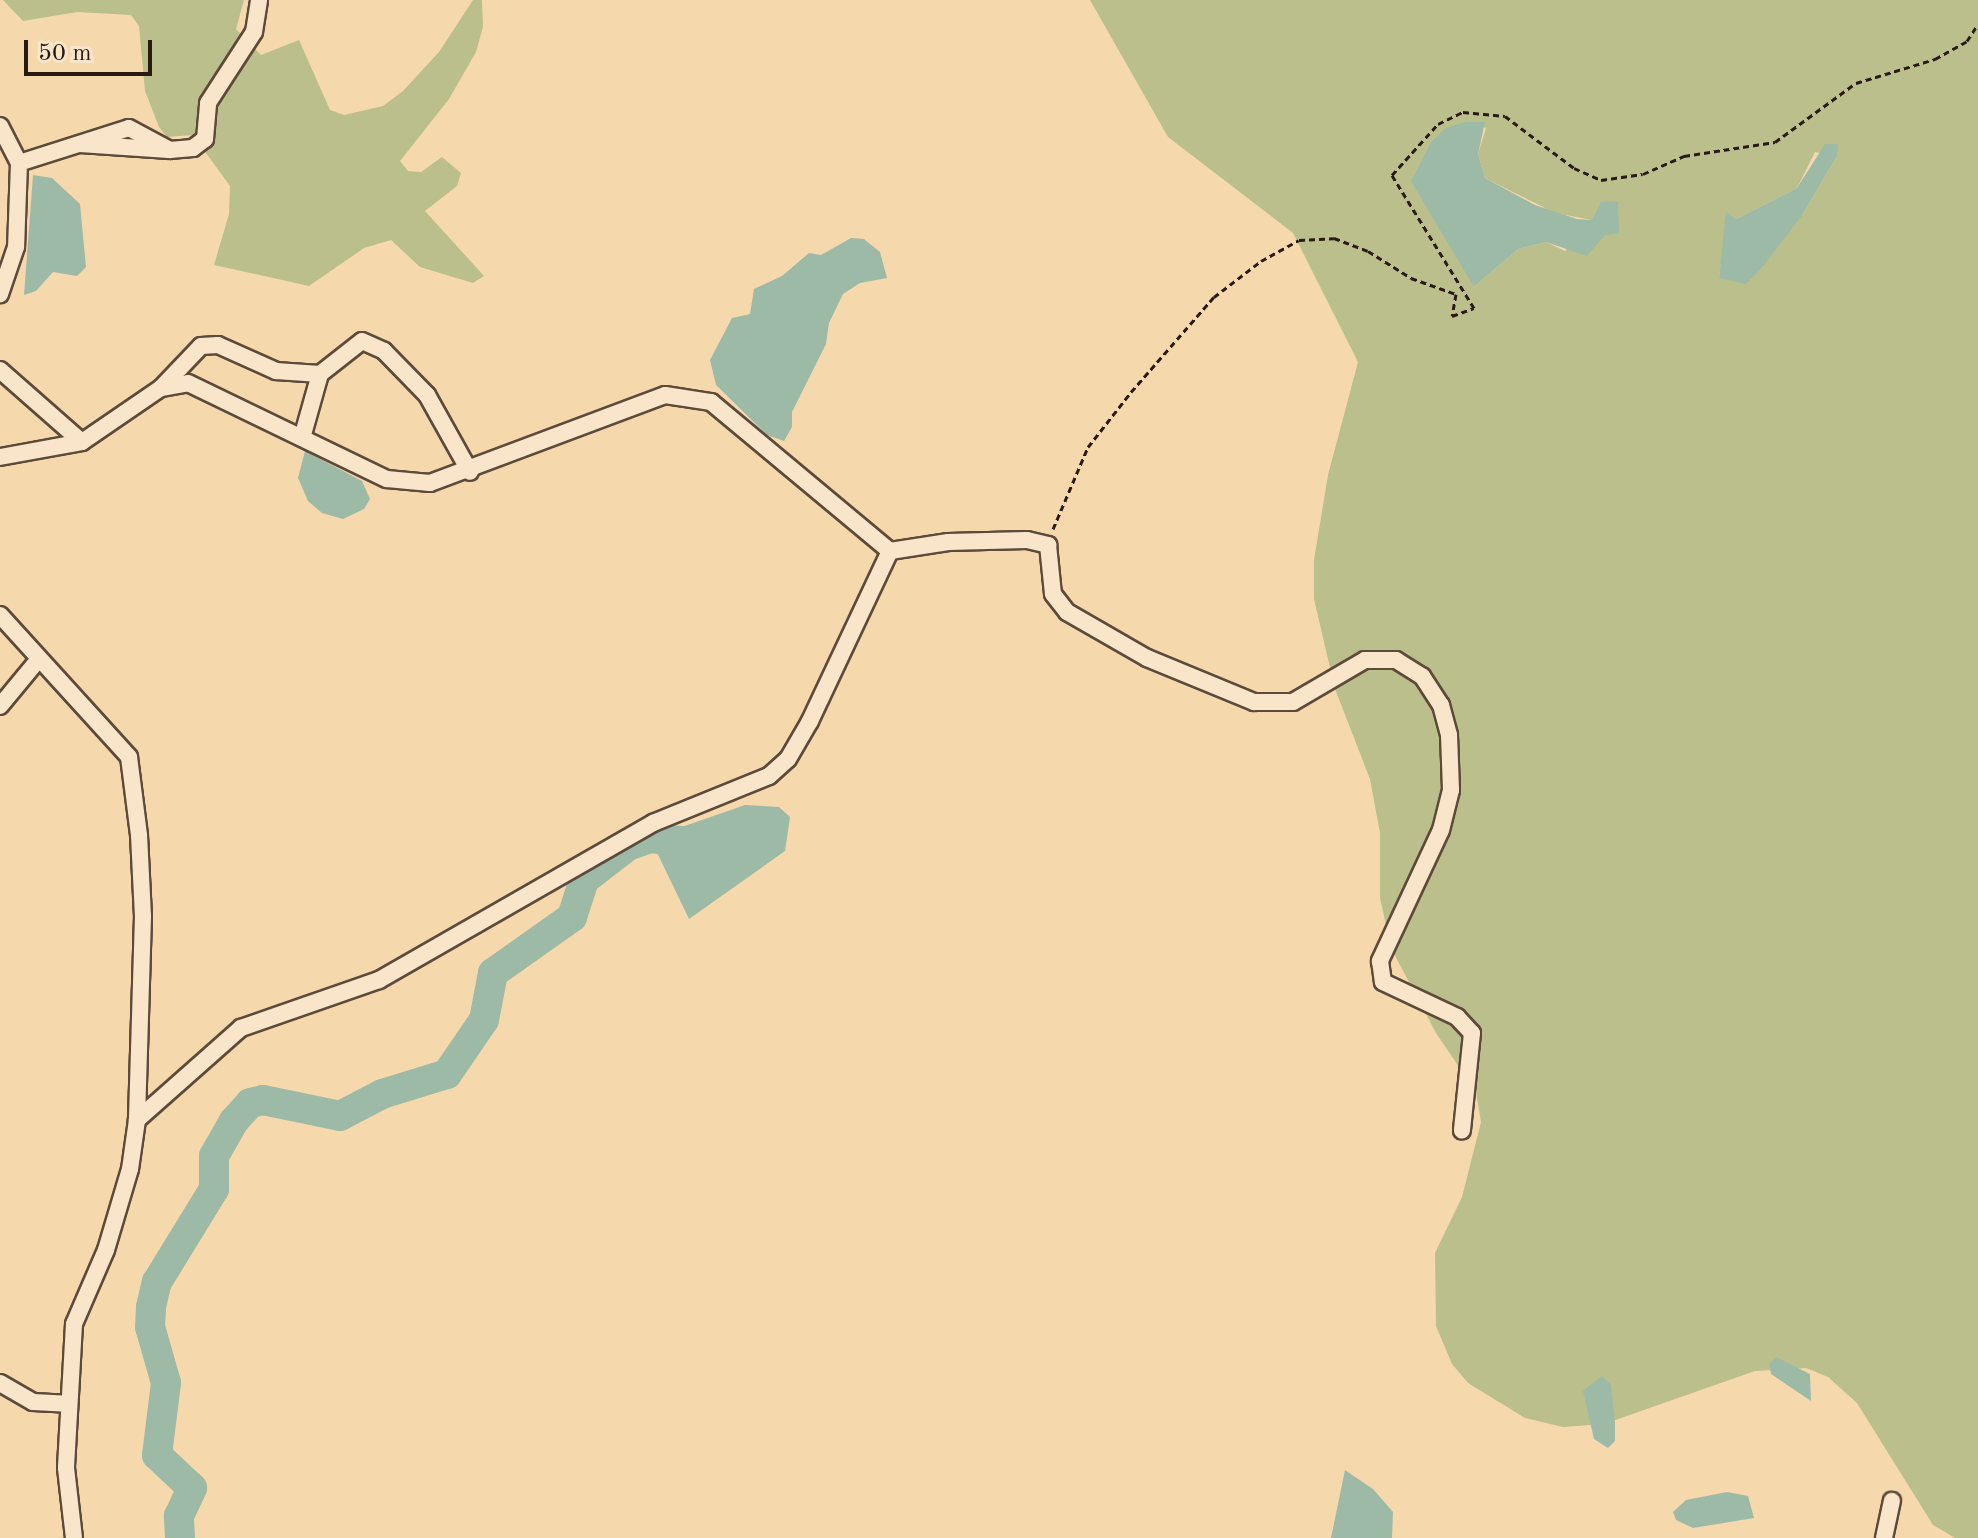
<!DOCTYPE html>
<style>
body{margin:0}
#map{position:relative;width:1978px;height:1538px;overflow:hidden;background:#f6d8ad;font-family:"Old Standard TT",serif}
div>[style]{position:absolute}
.green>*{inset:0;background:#babf8b}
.water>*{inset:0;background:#9dbaa6}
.river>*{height:30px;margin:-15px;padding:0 15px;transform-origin:15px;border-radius:15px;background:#9dbaa6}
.path>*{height:3px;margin-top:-1.5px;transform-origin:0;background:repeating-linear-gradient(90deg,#2a1a14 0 6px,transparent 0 10px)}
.roads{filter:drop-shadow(2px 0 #5d4a3a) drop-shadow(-2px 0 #5d4a3a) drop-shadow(0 2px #5d4a3a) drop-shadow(0 -2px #5d4a3a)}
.street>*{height:16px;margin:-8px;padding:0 8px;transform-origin:8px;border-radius:8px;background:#f9e6ca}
span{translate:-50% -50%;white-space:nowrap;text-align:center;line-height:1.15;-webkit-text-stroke:7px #f9e6ca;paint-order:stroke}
.scale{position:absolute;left:24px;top:40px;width:128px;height:36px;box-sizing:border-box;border:4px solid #2a1a14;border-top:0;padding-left:10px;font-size:24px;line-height:28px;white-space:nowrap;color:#2a1a14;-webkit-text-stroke:6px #f9e6ca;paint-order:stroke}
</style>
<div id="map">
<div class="green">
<i style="clip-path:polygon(3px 0,244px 0,236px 29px,261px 55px,299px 40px,330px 110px,344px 115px,383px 106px,403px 91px,439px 52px,473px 0,482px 0,483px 27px,476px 52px,449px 99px,400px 161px,408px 171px,421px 172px,442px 157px,461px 173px,457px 186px,425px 211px,484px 276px,473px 283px,420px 267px,391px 240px,364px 248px,309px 286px,214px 265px,229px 214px,230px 186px,193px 135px,167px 137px,159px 127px,145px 91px,139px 26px,131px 15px,77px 12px,23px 21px)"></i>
<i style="clip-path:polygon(evenodd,1090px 0,1978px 0,1978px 1538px,1955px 1538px,1933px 1525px,1857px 1403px,1828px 1377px,1806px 1368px,1755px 1371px,1604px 1424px,1563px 1427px,1525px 1418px,1468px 1383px,1452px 1364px,1436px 1326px,1435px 1253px,1462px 1197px,1481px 1122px,1476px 1092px,1436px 1033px,1391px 948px,1380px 898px,1380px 833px,1370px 779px,1335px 689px,1314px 599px,1314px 560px,1328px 475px,1358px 362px,1293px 233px,1168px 137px,1090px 0,1465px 122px,1486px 128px,1478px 154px,1485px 178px,1555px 213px,1592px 220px,1565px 251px,1546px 242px,1518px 249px,1474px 287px,1465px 122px,1090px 0,1815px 152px,1837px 156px,1803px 214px,1719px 278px,1727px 212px,1736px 219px,1797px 188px,1815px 152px)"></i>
</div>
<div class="water">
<i style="clip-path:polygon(1465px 122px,1485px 122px,1478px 154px,1485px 178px,1535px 205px,1577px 219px,1592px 220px,1601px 202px,1618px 201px,1619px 233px,1605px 235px,1587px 256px,1546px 242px,1518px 249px,1474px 287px,1411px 181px,1431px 142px,1446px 128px)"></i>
<i style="clip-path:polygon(1825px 144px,1838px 144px,1837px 156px,1803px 214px,1764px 265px,1746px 284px,1719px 278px,1726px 211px,1736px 219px,1797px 188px)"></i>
<i style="clip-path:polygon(33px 175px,52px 178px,80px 204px,86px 267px,77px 276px,53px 272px,36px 291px,24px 295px)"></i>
<i style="clip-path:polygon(851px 238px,864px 239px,880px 252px,887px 278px,860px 283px,843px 294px,829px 323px,826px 344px,792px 412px,792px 427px,784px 441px,767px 435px,716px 385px,710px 360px,732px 318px,750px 314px,754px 289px,782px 276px,809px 253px,821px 255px)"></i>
<i style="clip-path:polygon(305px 451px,362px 481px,370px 499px,364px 509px,343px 519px,322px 513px,308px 501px,298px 478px)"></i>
<i style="clip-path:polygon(745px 805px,779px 807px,790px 817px,785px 851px,689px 919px,650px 838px)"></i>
<i style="clip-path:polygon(1776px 1357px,1810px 1374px,1811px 1401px,1771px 1374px,1769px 1364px)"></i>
<i style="clip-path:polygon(1602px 1376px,1611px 1385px,1615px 1423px,1615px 1441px,1608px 1448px,1594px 1439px,1583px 1391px)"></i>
<i style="clip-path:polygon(1345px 1470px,1373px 1489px,1393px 1512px,1392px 1538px,1331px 1538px)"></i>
<i style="clip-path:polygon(1727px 1492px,1748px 1496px,1754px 1518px,1693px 1528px,1676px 1520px,1673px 1512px,1686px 1500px)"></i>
</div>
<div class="river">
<i style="left:180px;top:1538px;width:22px;rotate:-93deg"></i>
<i style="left:179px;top:1516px;width:31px;rotate:-65deg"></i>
<i style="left:192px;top:1488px;width:48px;rotate:-136.7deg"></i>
<i style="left:157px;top:1455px;width:73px;rotate:-82.9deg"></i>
<i style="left:166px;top:1383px;width:58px;rotate:-105.9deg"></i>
<i style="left:150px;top:1327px;width:20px;rotate:-87deg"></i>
<i style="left:151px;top:1307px;width:26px;rotate:-77deg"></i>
<i style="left:157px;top:1282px;width:109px;rotate:-58.5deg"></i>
<i style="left:214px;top:1189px;width:33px;rotate:-90deg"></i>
<i style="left:214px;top:1156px;width:40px;rotate:-60.3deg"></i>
<i style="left:234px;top:1121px;width:24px;rotate:-48deg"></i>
<i style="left:250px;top:1103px;width:13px;rotate:-13deg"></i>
<i style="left:263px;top:1100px;width:79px;rotate:11.7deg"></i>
<i style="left:340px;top:1116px;width:47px;rotate:-27.6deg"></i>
<i style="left:382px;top:1094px;width:68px;rotate:-17.1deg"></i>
<i style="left:447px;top:1074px;width:65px;rotate:-55.6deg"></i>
<i style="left:484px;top:1020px;width:48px;rotate:-79.2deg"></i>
<i style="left:493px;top:973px;width:97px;rotate:-35.3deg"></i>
<i style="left:572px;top:917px;width:39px;rotate:-72deg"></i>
<i style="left:584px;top:880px;width:56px;rotate:-37.7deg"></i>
<i style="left:628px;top:846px;width:23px;rotate:-20deg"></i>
<i style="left:650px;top:838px;width:41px;rotate:5.6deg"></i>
</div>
<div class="path">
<i style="left:1053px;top:529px;width:89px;rotate:-66.9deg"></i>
<i style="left:1088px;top:447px;width:70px;rotate:-52deg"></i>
<i style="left:1131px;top:392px;width:126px;rotate:-48.9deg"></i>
<i style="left:1214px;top:297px;width:59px;rotate:-37.5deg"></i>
<i style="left:1261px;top:261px;width:43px;rotate:-28.9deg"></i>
<i style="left:1299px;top:240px;width:35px;rotate:-3deg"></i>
<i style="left:1334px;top:238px;width:36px;rotate:21deg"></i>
<i style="left:1368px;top:251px;width:51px;rotate:32.1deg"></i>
<i style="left:1411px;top:278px;width:48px;rotate:19.6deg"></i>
<i style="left:1456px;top:294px;width:22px;rotate:100deg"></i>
<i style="left:1452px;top:316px;width:23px;rotate:-20deg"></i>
<i style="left:1474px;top:308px;width:156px;rotate:-121.7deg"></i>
<i style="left:1392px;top:175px;width:69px;rotate:-48deg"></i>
<i style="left:1438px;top:124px;width:28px;rotate:-26deg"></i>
<i style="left:1463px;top:112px;width:42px;rotate:5.4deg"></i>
<i style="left:1505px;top:116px;width:86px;rotate:37deg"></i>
<i style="left:1574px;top:168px;width:30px;rotate:24deg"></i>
<i style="left:1601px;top:180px;width:42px;rotate:-8.1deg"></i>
<i style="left:1643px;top:174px;width:45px;rotate:-23.7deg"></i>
<i style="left:1684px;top:156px;width:92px;rotate:-8.7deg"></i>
<i style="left:1775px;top:142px;width:100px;rotate:-36.1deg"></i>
<i style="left:1856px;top:83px;width:83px;rotate:-16.9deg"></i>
<i style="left:1935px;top:59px;width:37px;rotate:-29deg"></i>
<i style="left:1967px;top:41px;width:20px;rotate:-57deg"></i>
</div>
<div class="roads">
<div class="street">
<i style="left:0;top:126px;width:42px;rotate:62.8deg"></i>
<i style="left:19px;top:163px;width:84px;rotate:92deg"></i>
<i style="left:16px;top:247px;width:50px;rotate:108.8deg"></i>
<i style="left:80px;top:144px;width:89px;rotate:3.9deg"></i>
<i style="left:19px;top:163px;width:115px;rotate:-17.7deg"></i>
<i style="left:129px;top:128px;width:47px;rotate:28.2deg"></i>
<i style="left:170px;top:150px;width:23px;rotate:-5deg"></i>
<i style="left:193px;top:148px;width:15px;rotate:-37deg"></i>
<i style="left:205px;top:139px;width:36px;rotate:-85deg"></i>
<i style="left:208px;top:103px;width:85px;rotate:-57.1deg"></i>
<i style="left:254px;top:32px;width:32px;rotate:-81deg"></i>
<i style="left:0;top:370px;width:109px;rotate:41.3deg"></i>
<i style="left:161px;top:388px;width:58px;rotate:-46.4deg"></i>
<i style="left:201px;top:346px;width:17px;rotate:-3deg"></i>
<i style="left:218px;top:345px;width:64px;rotate:24.1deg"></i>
<i style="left:276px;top:371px;width:44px;rotate:3.9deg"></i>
<i style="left:302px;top:438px;width:66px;rotate:-74.3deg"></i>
<i style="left:320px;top:374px;width:53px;rotate:-38.2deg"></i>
<i style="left:362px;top:341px;width:24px;rotate:24deg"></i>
<i style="left:384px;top:351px;width:62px;rotate:45.7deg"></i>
<i style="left:427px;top:395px;width:88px;rotate:60.8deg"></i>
<i style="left:0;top:457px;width:83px;rotate:-10.4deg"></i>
<i style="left:82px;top:442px;width:96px;rotate:-34.4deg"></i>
<i style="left:161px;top:388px;width:27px;rotate:-10deg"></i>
<i style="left:188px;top:383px;width:221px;rotate:25.8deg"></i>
<i style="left:387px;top:479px;width:43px;rotate:5.3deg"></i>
<i style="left:430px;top:483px;width:251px;rotate:-20.5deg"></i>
<i style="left:665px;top:395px;width:47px;rotate:8.7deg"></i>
<i style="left:711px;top:402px;width:233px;rotate:39.8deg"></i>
<i style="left:890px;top:551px;width:59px;rotate:-8.8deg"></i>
<i style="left:948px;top:542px;width:79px;rotate:-1.5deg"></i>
<i style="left:1027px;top:540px;width:22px;rotate:13deg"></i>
<i style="left:1048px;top:545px;width:49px;rotate:84.2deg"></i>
<i style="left:1053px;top:594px;width:23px;rotate:52deg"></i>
<i style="left:1067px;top:612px;width:92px;rotate:29.9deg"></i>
<i style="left:1147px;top:658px;width:116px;rotate:22.4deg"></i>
<i style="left:1254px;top:702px;width:39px"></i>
<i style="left:1293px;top:702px;width:83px;rotate:-30.3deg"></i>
<i style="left:1365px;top:660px;width:31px"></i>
<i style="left:1396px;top:660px;width:31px;rotate:32deg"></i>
<i style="left:1422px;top:676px;width:35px;rotate:57deg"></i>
<i style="left:1441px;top:705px;width:31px;rotate:75deg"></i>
<i style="left:1449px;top:735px;width:55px;rotate:87.9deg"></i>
<i style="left:1451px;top:790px;width:41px;rotate:104deg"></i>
<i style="left:1441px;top:830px;width:145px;rotate:115deg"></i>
<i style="left:1380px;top:961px;width:21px;rotate:82deg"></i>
<i style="left:1383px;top:982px;width:82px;rotate:25.3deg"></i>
<i style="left:1457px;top:1017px;width:22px;rotate:47deg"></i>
<i style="left:1472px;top:1033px;width:98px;rotate:95.9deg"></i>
<i style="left:0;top:615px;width:192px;rotate:47.7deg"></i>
<i style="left:129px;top:757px;width:79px;rotate:82.7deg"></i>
<i style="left:139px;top:835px;width:81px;rotate:87.2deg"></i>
<i style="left:143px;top:916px;width:204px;rotate:91.7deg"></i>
<i style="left:137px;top:1120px;width:49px;rotate:98.1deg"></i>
<i style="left:130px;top:1169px;width:84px;rotate:106.5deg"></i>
<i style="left:106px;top:1250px;width:81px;rotate:113.4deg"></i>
<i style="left:74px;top:1324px;width:144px;rotate:93.2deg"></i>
<i style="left:66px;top:1468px;width:70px;rotate:83.5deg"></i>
<i style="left:0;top:706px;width:60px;rotate:-50.4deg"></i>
<i style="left:137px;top:1120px;width:139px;rotate:-41.5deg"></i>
<i style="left:241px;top:1028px;width:146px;rotate:-19.2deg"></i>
<i style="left:379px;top:980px;width:316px;rotate:-29.8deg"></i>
<i style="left:653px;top:823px;width:125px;rotate:-22.1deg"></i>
<i style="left:769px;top:776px;width:25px;rotate:-42deg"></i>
<i style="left:788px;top:759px;width:44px;rotate:-59.9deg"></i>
<i style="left:810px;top:721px;width:188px;rotate:-64.8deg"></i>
<i style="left:0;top:1383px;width:38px;rotate:30deg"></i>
<i style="left:33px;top:1402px;width:34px;rotate:3deg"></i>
<i style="left:1884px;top:1538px;width:38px;rotate:-78deg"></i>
</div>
</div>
<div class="scale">50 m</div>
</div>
